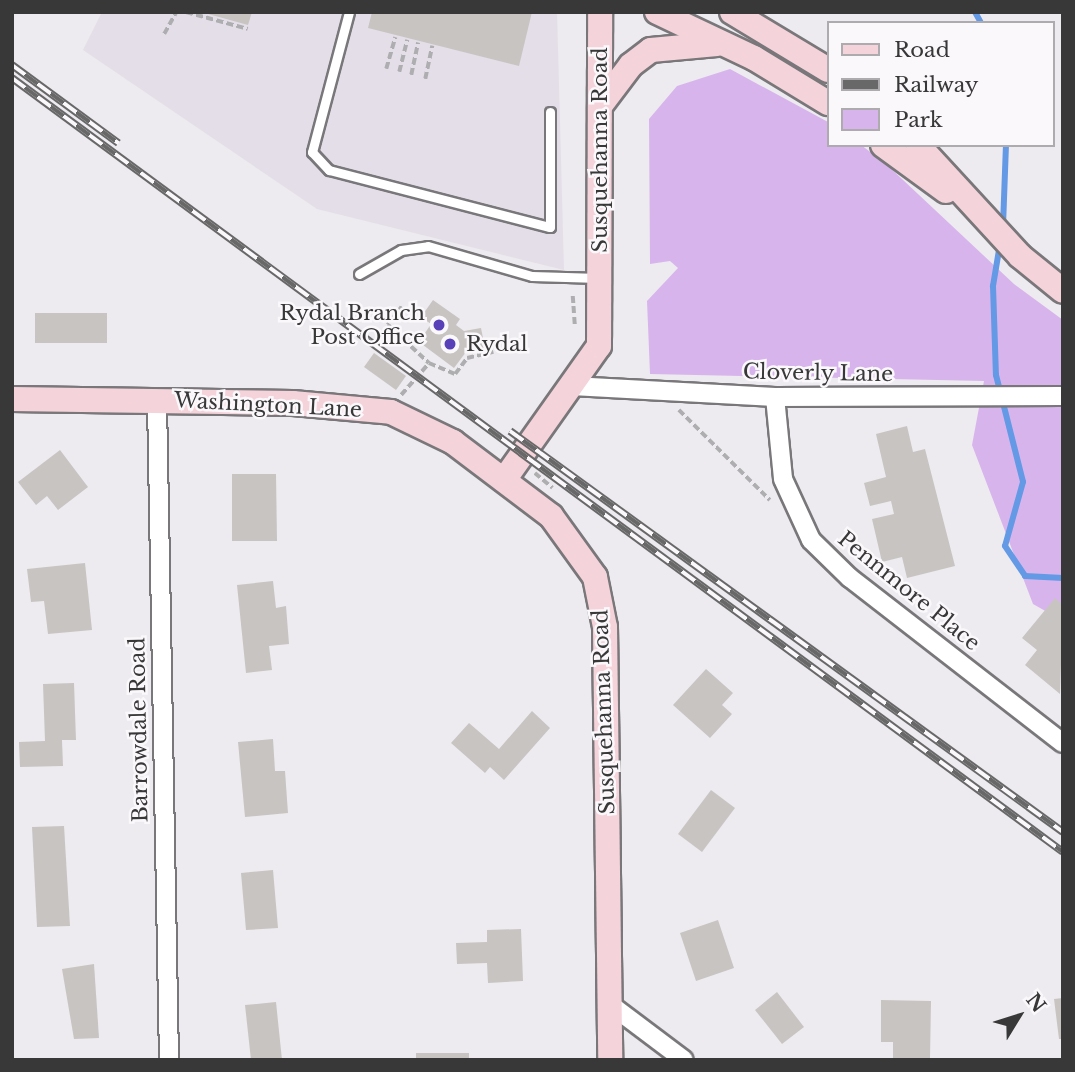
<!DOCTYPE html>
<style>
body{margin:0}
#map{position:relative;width:1075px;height:1072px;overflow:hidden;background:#edebef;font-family:"Libre Baskerville",serif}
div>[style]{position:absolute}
.built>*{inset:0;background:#e4dee8}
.green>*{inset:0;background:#d8b4ed}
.stream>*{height:6px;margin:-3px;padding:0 3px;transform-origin:3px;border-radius:3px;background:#6499e5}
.building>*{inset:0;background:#c8c4c2}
.path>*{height:3.5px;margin-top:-1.75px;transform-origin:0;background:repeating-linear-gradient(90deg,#aeadb0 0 7px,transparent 0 10.5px)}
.roads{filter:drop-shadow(2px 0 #79777a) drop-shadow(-2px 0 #79777a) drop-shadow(0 2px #79777a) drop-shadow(0 -2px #79777a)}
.lane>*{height:9px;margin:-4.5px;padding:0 4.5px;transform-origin:4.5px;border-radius:4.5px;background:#fff}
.street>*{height:18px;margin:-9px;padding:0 9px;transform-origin:9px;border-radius:9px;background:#fff}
.secondary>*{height:24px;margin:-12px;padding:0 12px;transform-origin:12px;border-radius:12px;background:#f4d4da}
.rail>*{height:8px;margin-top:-4px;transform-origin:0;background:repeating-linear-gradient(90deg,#fbf8fc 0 16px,#696869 0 32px);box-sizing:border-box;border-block:2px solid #696869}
.dots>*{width:19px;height:19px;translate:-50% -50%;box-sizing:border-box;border:4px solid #fbf8fc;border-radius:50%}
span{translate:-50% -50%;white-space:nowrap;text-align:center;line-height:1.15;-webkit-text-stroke:5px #fbf8fc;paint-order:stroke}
.street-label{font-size:21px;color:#393839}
.poi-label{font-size:21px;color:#393839}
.right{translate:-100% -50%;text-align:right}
.left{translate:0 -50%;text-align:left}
.frame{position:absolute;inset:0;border:14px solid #393839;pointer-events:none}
.legend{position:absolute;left:827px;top:21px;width:228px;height:126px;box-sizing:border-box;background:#fbf8fc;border:2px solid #adabae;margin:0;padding:9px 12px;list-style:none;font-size:21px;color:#393839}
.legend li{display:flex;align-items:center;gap:14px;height:35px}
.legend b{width:35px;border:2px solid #adabae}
.north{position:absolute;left:984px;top:981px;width:70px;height:70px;-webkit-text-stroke:5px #fbf8fc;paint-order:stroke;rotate:52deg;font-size:19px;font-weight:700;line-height:28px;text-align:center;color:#393839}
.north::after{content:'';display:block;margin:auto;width:24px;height:32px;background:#393839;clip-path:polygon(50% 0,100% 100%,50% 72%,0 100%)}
</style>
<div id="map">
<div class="built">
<i style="clip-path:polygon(102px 12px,557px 12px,564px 270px,317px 209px,83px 50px)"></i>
</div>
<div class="green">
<i style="clip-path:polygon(730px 69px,828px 122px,828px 145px,861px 145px,886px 164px,1014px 284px,1063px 320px,1063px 621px,1033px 604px,972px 445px,984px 381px,650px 374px,647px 301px,678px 268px,670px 261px,650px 264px,649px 119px,677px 86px)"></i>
</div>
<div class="stream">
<i style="left:975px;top:12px;width:13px;rotate:61deg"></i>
<i style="left:1003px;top:226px;width:81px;rotate:-87.9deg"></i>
<i style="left:1000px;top:244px;width:43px;rotate:99.5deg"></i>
<i style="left:993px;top:286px;width:89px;rotate:88.1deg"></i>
<i style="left:996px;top:375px;width:110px;rotate:75.8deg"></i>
<i style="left:1023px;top:482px;width:66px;rotate:105.7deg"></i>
<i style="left:1005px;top:546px;width:36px;rotate:56deg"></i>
<i style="left:1025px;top:576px;width:38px;rotate:3deg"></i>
</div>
<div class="building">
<i style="clip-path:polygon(201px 12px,252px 12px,248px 25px)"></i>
<i style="clip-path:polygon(372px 12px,532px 12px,519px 66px,368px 28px)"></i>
<i style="clip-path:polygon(433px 300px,460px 319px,456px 325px,464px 331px,481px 328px,485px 348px,466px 352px,454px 368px,419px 342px,431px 324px,421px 317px)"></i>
<i style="clip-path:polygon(35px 313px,107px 313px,107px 343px,35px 343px)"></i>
<i style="clip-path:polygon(374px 353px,406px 376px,396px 390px,364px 367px)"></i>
<i style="clip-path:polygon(907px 426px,913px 452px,925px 449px,955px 566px,907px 578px,902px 557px,882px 562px,872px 519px,894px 514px,891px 501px,870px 506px,864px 483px,886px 477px,876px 434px)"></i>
<i style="clip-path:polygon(60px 450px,88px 487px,58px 510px,47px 496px,36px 505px,18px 482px)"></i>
<i style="clip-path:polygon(232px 474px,276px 474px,277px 541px,232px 541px)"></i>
<i style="clip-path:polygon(85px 563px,92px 630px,48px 634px,44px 601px,31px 602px,27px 569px)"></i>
<i style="clip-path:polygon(273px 581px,276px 608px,286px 606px,289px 644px,269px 646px,272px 670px,246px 673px,237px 585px)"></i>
<i style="clip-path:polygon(1055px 598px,1063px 605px,1060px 694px,1025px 665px,1037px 650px,1022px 638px)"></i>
<i style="clip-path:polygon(706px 669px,733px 693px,722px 705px,732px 714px,710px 738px,673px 705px)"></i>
<i style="clip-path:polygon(74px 683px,76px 740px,62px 740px,63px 766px,20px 767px,19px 742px,45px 741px,43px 684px)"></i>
<i style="clip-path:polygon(532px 711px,550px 728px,504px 780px,490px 767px,485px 773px,451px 743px,469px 723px,499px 749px)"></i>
<i style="clip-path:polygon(273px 739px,275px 771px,285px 771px,288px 813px,245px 817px,238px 742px)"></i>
<i style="clip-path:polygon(711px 790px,735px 808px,702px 852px,678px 834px)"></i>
<i style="clip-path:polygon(64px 826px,70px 926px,37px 927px,32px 827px)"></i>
<i style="clip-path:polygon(273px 870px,278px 928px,246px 930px,241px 873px)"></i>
<i style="clip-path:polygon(718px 920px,734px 968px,696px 981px,680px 933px)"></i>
<i style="clip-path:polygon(521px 929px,523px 981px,488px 983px,487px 963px,457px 964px,456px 943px,487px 942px,487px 930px)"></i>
<i style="clip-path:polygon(94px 964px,99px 1038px,74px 1039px,62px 969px)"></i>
<i style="clip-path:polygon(777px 992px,804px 1027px,782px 1044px,755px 1010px)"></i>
<i style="clip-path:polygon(1063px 998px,1063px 1039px,1059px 1039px,1054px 999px)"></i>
<i style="clip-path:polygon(881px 1000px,931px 1001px,930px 1059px,893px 1060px,893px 1042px,881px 1042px)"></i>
<i style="clip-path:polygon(276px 1002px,282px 1060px,251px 1060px,245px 1005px)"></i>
<i style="clip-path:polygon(416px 1053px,469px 1053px,469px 1060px,416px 1060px)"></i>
</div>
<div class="path">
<i style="left:186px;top:12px;width:64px;rotate:15.3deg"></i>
<i style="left:164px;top:34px;width:25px;rotate:-61deg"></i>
<i style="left:386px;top:69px;width:33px;rotate:-74deg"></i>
<i style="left:399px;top:72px;width:33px;rotate:-76deg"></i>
<i style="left:411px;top:75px;width:33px;rotate:-78deg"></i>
<i style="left:425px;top:79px;width:34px;rotate:-78deg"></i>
<i style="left:573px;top:296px;width:30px;rotate:86deg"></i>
<i style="left:402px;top:307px;width:23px;rotate:128deg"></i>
<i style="left:388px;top:325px;width:56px;rotate:42.8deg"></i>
<i style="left:429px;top:363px;width:28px;rotate:23deg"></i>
<i style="left:455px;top:374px;width:20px;rotate:-53deg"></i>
<i style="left:467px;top:358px;width:27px;rotate:-13deg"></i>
<i style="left:401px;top:395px;width:43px;rotate:-48.8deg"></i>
<i style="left:679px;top:410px;width:128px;rotate:44.7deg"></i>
<i style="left:535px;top:473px;width:23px;rotate:40deg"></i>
</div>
<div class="roads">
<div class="lane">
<i style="left:349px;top:12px;width:145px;rotate:104.8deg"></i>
<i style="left:312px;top:152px;width:25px;rotate:47deg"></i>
<i style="left:329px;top:170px;width:228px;rotate:14.5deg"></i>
<i style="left:550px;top:227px;width:115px;rotate:-90deg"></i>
<i style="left:359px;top:274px;width:48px;rotate:-29.7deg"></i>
<i style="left:401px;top:250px;width:27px;rotate:-8deg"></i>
<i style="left:428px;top:246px;width:108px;rotate:16.1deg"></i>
<i style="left:532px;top:276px;width:67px;rotate:1.7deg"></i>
</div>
<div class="street">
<i style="left:572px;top:386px;width:203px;rotate:3.1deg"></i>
<i style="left:775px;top:397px;width:288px;rotate:-0.2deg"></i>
<i style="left:775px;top:397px;width:82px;rotate:84.4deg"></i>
<i style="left:783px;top:479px;width:67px;rotate:65.3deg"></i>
<i style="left:811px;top:540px;width:54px;rotate:44.3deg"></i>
<i style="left:850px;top:578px;width:269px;rotate:37.8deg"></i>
<i style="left:157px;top:400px;width:660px;rotate:88.96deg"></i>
<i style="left:611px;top:1005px;width:91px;rotate:37deg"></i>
</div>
<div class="secondary">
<i style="left:657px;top:12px;width:107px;rotate:25.4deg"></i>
<i style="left:754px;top:58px;width:87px;rotate:31.3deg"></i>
<i style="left:732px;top:12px;width:112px;rotate:31.1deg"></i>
<i style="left:600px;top:106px;width:51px;rotate:-52.9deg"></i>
<i style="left:631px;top:65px;width:25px;rotate:-37deg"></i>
<i style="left:651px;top:50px;width:66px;rotate:-5.2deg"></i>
<i style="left:883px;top:145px;width:78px;rotate:36.1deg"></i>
<i style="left:918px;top:145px;width:151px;rotate:47.4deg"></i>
<i style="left:1020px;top:256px;width:55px;rotate:39.1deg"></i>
<i style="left:12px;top:399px;width:281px;rotate:0.8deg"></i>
<i style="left:293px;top:403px;width:98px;rotate:5.2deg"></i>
<i style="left:391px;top:412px;width:69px;rotate:25.8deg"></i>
<i style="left:453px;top:442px;width:123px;rotate:37.1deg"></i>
<i style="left:551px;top:516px;width:75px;rotate:54.2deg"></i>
<i style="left:595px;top:577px;width:51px;rotate:78.7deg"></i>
<i style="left:605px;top:627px;width:433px;rotate:89.3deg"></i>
<i style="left:504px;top:480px;width:164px;rotate:-54.7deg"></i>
<i style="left:599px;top:346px;width:334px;rotate:-89.8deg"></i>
</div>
</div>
<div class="rail">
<i style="left:12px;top:65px;width:132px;rotate:36.3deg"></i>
<i style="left:12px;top:78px;width:1305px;rotate:36.37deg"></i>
<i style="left:510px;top:431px;width:683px;rotate:35.95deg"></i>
</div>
<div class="dots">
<i style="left:439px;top:325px;background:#5740b8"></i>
<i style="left:450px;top:344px;background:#5740b8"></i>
</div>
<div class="street-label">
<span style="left:600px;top:150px;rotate:-90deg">Susquehanna Road</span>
<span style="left:818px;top:373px;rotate:1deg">Cloverly Lane</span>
<span style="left:268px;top:405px;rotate:3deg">Washington Lane</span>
<span style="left:909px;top:591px;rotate:39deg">Pennmore Place</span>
<span style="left:604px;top:712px;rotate:-92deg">Susquehanna Road</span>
<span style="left:139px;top:730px;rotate:-91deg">Barrowdale Road</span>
</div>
<div class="poi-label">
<span class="right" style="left:425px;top:325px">Rydal Branch<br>Post Office</span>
<span class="left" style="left:466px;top:344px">Rydal</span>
</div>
<div class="frame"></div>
<ul class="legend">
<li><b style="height:9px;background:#f4d4da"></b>Road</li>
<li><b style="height:9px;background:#696869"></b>Railway</li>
<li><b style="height:19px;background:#d8b4ed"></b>Park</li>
</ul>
<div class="north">N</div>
</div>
